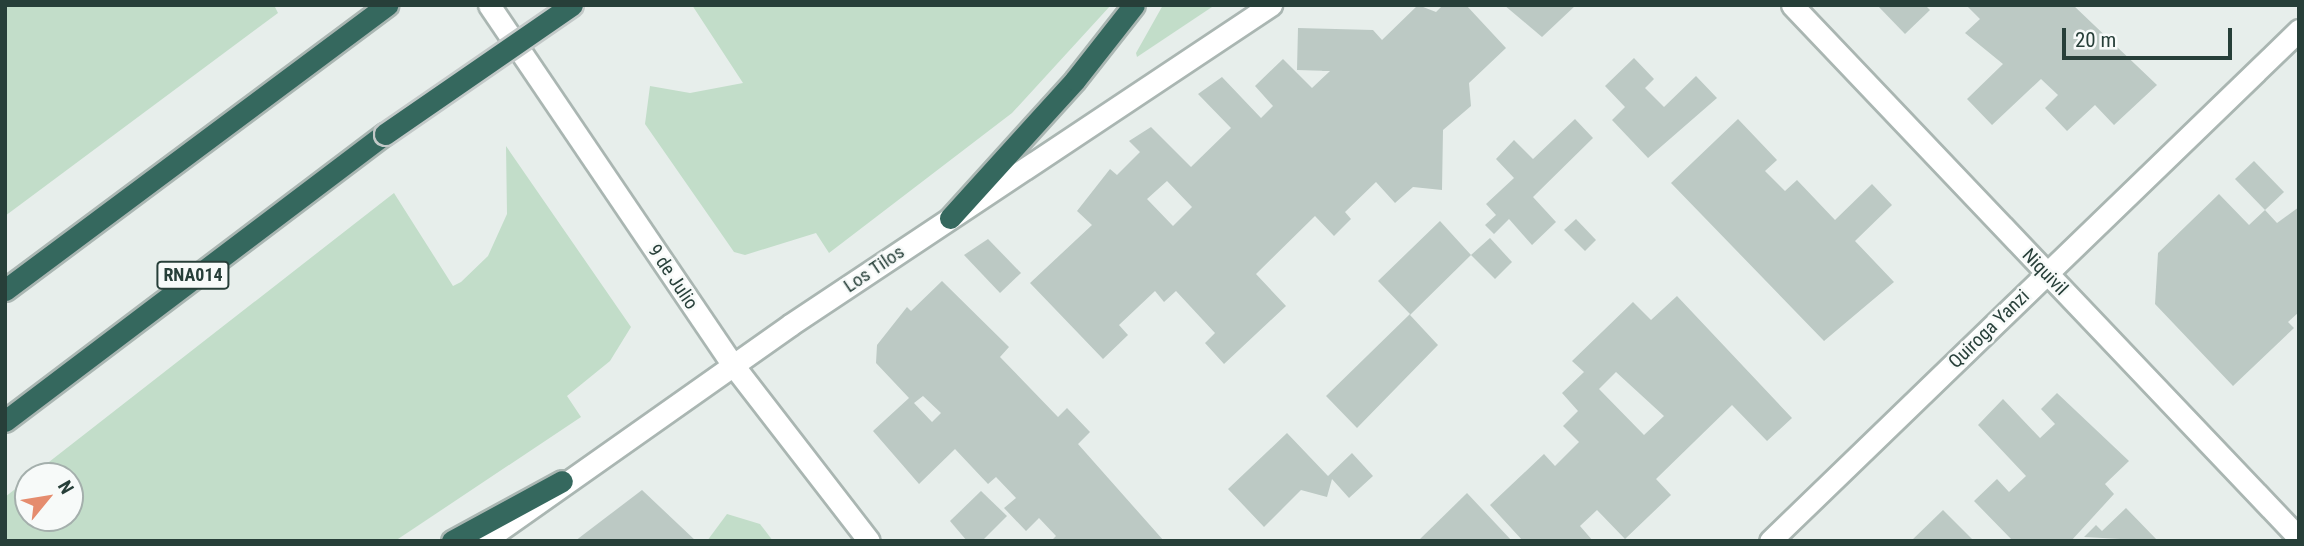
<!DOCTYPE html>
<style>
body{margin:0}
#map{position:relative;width:2304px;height:546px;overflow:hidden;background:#e7eeeb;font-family:"Roboto Condensed",sans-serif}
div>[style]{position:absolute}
.green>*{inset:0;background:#c2ddc9}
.building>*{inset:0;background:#bcc9c4}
.roads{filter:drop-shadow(2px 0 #aab6b2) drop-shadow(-2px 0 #aab6b2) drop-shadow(0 2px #aab6b2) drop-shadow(0 -2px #aab6b2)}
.minor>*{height:21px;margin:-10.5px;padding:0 10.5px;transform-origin:10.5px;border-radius:10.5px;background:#fff}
.tertiary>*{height:21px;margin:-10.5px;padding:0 10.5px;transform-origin:10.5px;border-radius:10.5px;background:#fff}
.motorway>*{height:21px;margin:-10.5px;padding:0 10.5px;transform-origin:10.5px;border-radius:10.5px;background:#35685e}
.bridges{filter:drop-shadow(2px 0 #c3c9c8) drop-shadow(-2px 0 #c3c9c8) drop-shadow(0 2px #c3c9c8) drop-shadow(0 -2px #c3c9c8)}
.motorway-bridge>*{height:21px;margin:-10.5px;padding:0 10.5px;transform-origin:10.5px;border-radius:10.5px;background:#35685e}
span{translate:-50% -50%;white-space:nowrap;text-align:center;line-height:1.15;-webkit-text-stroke:5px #f7faf9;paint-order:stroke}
.shield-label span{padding:2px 5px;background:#f7faf9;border:2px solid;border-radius:5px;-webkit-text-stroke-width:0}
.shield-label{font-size:18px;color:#273f39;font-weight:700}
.street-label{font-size:19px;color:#273f39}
.frame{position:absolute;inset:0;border:7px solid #273f39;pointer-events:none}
.north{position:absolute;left:14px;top:462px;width:70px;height:70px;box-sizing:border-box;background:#f7faf9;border:2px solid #a4afac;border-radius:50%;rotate:60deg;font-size:19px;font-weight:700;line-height:28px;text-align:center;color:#273f39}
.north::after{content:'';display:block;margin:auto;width:24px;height:32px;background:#e58c6e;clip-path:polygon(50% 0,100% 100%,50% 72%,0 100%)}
.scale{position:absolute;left:2062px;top:28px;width:170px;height:32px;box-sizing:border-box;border:4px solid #273f39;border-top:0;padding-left:9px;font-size:21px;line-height:24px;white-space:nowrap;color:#273f39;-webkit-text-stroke:5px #f7faf9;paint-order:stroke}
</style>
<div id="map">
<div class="green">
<i style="clip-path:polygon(5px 5px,274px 5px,278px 13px,5px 216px)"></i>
<i style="clip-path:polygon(692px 5px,1111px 5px,1012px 113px,829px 253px,816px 233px,745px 255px,734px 252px,645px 124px,650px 86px,690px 93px,743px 83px)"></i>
<i style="clip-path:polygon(1163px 5px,1215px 5px,1137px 57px,1136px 53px)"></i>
<i style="clip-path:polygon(506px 146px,631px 327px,610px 361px,567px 396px,581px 417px,395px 541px,5px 541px,5px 497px,28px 479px,28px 518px,70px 518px,70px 476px,31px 476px,394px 193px,453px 286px,461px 282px,488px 256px,507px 214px)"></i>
<i style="clip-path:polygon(727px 514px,760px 524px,773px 541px,707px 541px)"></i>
</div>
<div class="building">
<i style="clip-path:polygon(evenodd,1418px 5px,1436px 12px,1443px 5px,1466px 5px,1506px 48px,1469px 83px,1471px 106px,1443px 130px,1442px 190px,1413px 187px,1395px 203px,1376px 182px,1345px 212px,1351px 219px,1334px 236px,1315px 216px,1256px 274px,1286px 306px,1224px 364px,1205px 343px,1215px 333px,1176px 291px,1164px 302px,1155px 291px,1119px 325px,1128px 335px,1103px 359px,1030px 283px,1092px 225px,1077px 211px,1110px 169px,1117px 175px,1140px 152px,1129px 141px,1151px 127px,1191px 167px,1231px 128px,1198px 94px,1222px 77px,1261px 118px,1273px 106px,1255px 86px,1283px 59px,1312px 88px,1330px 71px,1297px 70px,1298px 28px,1373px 30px,1382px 40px,1418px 5px,1167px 181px,1192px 207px,1173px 226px,1147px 199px,1167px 181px)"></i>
<i style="clip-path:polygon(1504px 5px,1576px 5px,1542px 37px)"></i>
<i style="clip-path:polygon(1877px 5px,1925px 5px,1930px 10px,1905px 34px)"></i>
<i style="clip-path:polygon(1966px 5px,2073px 5px,2157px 85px,2114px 125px,2095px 105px,2067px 131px,2045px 108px,2058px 95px,2041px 79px,1992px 125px,1967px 99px,2003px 64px,1965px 33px,1980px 19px)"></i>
<i style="clip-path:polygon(1634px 58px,1654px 79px,1645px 88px,1664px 107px,1696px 76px,1717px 98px,1648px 158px,1612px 120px,1625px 107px,1605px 86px)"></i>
<i style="clip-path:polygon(1575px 119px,1593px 138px,1533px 197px,1556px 222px,1532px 245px,1509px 219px,1494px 234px,1485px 225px,1496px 215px,1486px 204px,1514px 178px,1496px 159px,1514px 140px,1533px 159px)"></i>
<i style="clip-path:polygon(1738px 119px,1777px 160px,1765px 171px,1785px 191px,1797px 180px,1835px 220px,1872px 184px,1892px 205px,1855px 241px,1894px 282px,1824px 341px,1671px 183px)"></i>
<i style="clip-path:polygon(2254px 161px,2284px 192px,2265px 210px,2235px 179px)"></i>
<i style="clip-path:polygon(2219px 194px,2249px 225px,2265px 210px,2277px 223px,2299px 207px,2299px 312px,2288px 322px,2294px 328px,2233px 386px,2155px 304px,2158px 253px)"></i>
<i style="clip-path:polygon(1576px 219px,1596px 240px,1585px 251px,1564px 230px)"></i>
<i style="clip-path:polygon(1440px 221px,1471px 255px,1410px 315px,1438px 345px,1357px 428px,1326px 396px,1410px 314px,1378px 281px)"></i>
<i style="clip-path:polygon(1490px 238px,1512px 262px,1495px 279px,1471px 255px)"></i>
<i style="clip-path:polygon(988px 239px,1021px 273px,1000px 293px,964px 255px)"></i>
<i style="clip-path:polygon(evenodd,942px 281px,1009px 347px,1000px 357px,1058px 417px,1067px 408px,1090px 432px,1078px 444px,1164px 541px,1051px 541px,1056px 536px,1039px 518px,1026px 531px,1004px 508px,1016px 498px,996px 477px,988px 484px,955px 449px,919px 484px,873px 431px,909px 398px,876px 363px,877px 345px,907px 307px,911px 311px,942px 281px,923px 396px,941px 413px,932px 422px,914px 403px,923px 396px)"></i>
<i style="clip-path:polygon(evenodd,1677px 296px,1792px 418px,1767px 441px,1732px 405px,1656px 479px,1671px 495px,1625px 539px,1597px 510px,1580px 526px,1593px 541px,1523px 541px,1490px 505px,1544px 454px,1555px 466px,1579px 442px,1563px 426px,1578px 411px,1562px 393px,1584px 372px,1572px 361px,1633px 302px,1651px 320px,1677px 296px,1616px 372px,1664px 416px,1644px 435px,1599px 389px,1616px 372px)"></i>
<i style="clip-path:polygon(2057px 393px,2129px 461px,2105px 484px,2114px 494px,2071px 541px,2013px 541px,1974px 501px,1997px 479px,2009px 492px,2026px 476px,1978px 425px,2003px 399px,2040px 438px,2055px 424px,2041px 409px)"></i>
<i style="clip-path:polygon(1287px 433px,1328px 476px,1352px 453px,1373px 476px,1349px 498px,1332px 479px,1327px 497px,1301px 490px,1264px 527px,1228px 489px)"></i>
<i style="clip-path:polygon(642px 490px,696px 541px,575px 541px)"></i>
<i style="clip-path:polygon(981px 491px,1007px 516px,982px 541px,967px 541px,950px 521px)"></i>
<i style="clip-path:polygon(1467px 493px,1512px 541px,1418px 541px)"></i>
<i style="clip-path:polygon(2126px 508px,2158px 541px,2084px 537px,2096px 525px,2102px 531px)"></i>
<i style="clip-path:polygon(1943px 510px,1974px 541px,1911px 541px)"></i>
</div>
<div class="roads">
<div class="minor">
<i style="left:1792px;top:5px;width:736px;rotate:46.43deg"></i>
<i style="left:1770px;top:541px;width:736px;rotate:-44.01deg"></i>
</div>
<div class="tertiary">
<i style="left:489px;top:5px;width:435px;rotate:55.9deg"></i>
<i style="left:733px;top:365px;width:222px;rotate:52.3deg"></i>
<i style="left:484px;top:541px;width:375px;rotate:-35.2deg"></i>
<i style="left:790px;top:325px;width:578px;rotate:-33.64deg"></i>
</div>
<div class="motorway">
<i style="left:950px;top:218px;width:186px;rotate:-47.8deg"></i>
<i style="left:1075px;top:80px;width:95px;rotate:-51.8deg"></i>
<i style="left:5px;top:290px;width:477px;rotate:-36.7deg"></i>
<i style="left:5px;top:421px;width:476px;rotate:-37.1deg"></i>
<i style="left:452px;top:541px;width:125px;rotate:-28.6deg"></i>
</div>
</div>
<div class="bridges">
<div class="motorway-bridge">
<i style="left:385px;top:134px;width:227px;rotate:-34.6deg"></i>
</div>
</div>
<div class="shield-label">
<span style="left:193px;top:275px">RNA014</span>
</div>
<div class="street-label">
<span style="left:874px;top:269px;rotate:-34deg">Los Tilos</span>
<span style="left:2045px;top:272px;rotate:46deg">Niquivil</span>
<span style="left:673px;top:277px;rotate:56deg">9 de Julio</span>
<span style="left:1989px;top:329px;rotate:-44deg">Quiroga Yanzi</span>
</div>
<div class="frame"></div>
<div class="north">N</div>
<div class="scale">20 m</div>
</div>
